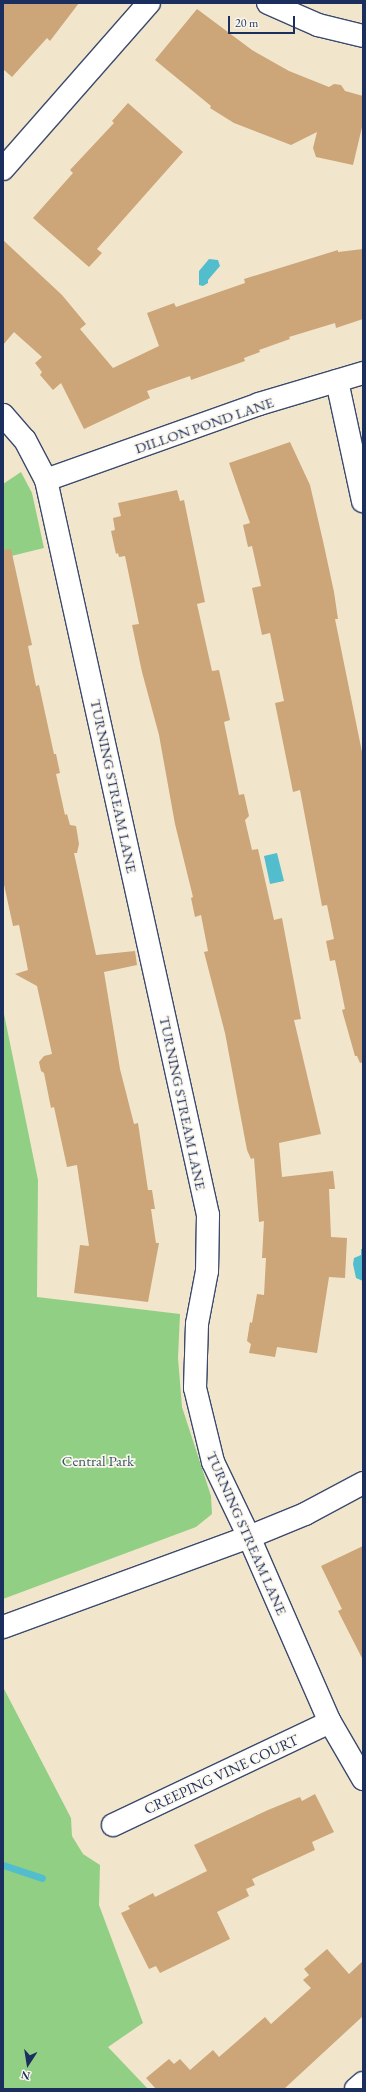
<!DOCTYPE html>
<style>
body{margin:0}
#map{position:relative;width:366px;height:2092px;overflow:hidden;background:#f1e6cb;font-family:"EB Garamond",serif}
div>[style]{position:absolute}
.green>*{inset:0;background:#91cf85}
.water>*{inset:0;background:#52bdcd}
.stream>*{height:7px;margin:-3.5px;padding:0 3.5px;transform-origin:3.5px;border-radius:3.5px;background:#52bdcd}
.building>*{inset:0;background:#cca579}
.roads{filter:drop-shadow(1px 0 #3b4a6e) drop-shadow(-1px 0 #3b4a6e) drop-shadow(0 1px #3b4a6e) drop-shadow(0 -1px #3b4a6e)}
.minor>*{height:22px;margin:-11px;padding:0 11px;transform-origin:11px;border-radius:11px;background:#fff}
span{translate:-50% -50%;white-space:nowrap;text-align:center;line-height:1.15;-webkit-text-stroke:3.5px #fbf7ec;paint-order:stroke}
.street-label{font-size:15px;color:#1b2f5e}
.park-label{font-size:15px;color:#385768}
.frame{position:absolute;inset:0;border:4px solid #1b2f5e;pointer-events:none}
.north{position:absolute;left:8px;top:2044px;width:40px;height:40px;-webkit-text-stroke:3px #fbf7ec;paint-order:stroke;rotate:192deg;font-size:11px;font-weight:700;line-height:16px;text-align:center;color:#1b2f5e}
.north::after{content:'';display:block;margin:auto;width:14px;height:18px;background:#1b2f5e;clip-path:polygon(50% 0,100% 100%,50% 72%,0 100%)}
.scale{position:absolute;left:228px;top:16px;width:67px;height:18px;box-sizing:border-box;border:2px solid #1b2f5e;border-top:0;padding-left:5px;font-size:12px;line-height:14px;white-space:nowrap;color:#1b2f5e;-webkit-text-stroke:3px #fbf7ec;paint-order:stroke}
</style>
<div id="map">
<div class="green">
<i style="clip-path:polygon(21px 472px,32px 493px,44px 548px,3px 558px,3px 484px)"></i>
<i style="clip-path:polygon(3px 1009px,38px 1180px,37px 1297px,180px 1314px,178px 1358px,182px 1407px,211px 1496px,212px 1514px,196px 1527px,3px 1599px)"></i>
<i style="clip-path:polygon(3px 1687px,71px 1818px,72px 1836px,83px 1854px,100px 1865px,99px 1905px,143px 2023px,108px 2047px,148px 2089px,3px 2089px)"></i>
</div>
<div class="water">
<i style="clip-path:polygon(209px 259px,218px 260px,220px 266px,208px 280px,208px 283px,203px 286px,199px 285px,199px 271px)"></i>
<i style="clip-path:polygon(277px 853px,284px 881px,270px 884px,264px 856px)"></i>
<i style="clip-path:polygon(361px 1249px,363px 1249px,363px 1281px,356px 1278px,353px 1264px,354px 1258px,361px 1255px)"></i>
</div>
<div class="stream">
<i style="left:3px;top:1865px;width:41px;rotate:18.4deg"></i>
</div>
<div class="building">
<i style="clip-path:polygon(3px 3px,79px 3px,50px 41px,47px 38px,12px 77px,3px 69px)"></i>
<i style="clip-path:polygon(197px 9px,252px 50px,289px 71px,329px 87px,334px 84px,341px 85px,345px 91px,363px 96px,363px 123px,353px 165px,316px 157px,313px 148px,317px 132px,291px 145px,234px 123px,210px 108px,211px 106px,155px 60px)"></i>
<i style="clip-path:polygon(128px 103px,183px 152px,97px 249px,102px 253px,89px 267px,33px 218px,73px 173px,70px 170px,114px 123px,112px 121px)"></i>
<i style="clip-path:polygon(3px 240px,62px 295px,86px 324px,80px 329px,113px 368px,159px 346px,147px 313px,174px 303px,176px 307px,245px 283px,244px 279px,338px 250px,338px 252px,363px 249px,363px 319px,336px 328px,335px 323px,289px 337px,290px 339px,259px 350px,260px 352px,244px 358px,245px 361px,191px 380px,190px 376px,147px 391px,150px 398px,84px 429px,61px 383px,53px 390px,40px 375px,42px 372px,35px 363px,42px 357px,14px 332px,3px 345px)"></i>
<i style="clip-path:polygon(290px 442px,310px 485px,323px 541px,334px 592px,338px 619px,335px 619px,363px 757px,363px 1062px,360px 1063px,357px 1056px,355px 1056px,342px 1010px,345px 1009px,335px 960px,330px 961px,326px 941px,334px 939px,327px 905px,322px 906px,300px 790px,293px 792px,289px 772px,275px 703px,284px 701px,270px 633px,262px 635px,252px 588px,261px 586px,252px 546px,248px 547px,243px 525px,250px 523px,229px 463px)"></i>
<i style="clip-path:polygon(177px 490px,180px 501px,184px 500px,205px 602px,197px 604px,212px 671px,219px 670px,230px 720px,224px 722px,239px 795px,244px 794px,249px 816px,245px 820px,252px 850px,258px 849px,274px 920px,282px 918px,301px 1019px,294px 1020px,321px 1134px,279px 1143px,282px 1177px,333px 1171px,335px 1189px,329px 1189px,331px 1237px,347px 1238px,345px 1278px,329px 1277px,317px 1353px,277px 1347px,275px 1357px,249px 1353px,251px 1344px,247px 1341px,250px 1322px,252px 1323px,257px 1294px,264px 1295px,266px 1258px,262px 1258px,264px 1221px,259px 1222px,254px 1158px,251px 1159px,247px 1150px,225px 1033px,204px 952px,208px 951px,201px 915px,195px 917px,191px 898px,193px 897px,175px 824px,159px 735px,142px 672px,132px 625px,139px 624px,125px 556px,119px 557px,118px 553px,116px 554px,111px 531px,115px 530px,113px 518px,121px 516px,118px 503px)"></i>
<i style="clip-path:polygon(11px 549px,32px 645px,28px 646px,36px 686px,39px 685px,54px 754px,56px 754px,60px 773px,56px 774px,65px 815px,67px 814px,70px 825px,76px 826px,79px 844px,77px 853px,74px 853px,96px 955px,135px 951px,137px 965px,104px 972px,120px 1069px,134px 1124px,138px 1123px,148px 1190px,152px 1190px,155px 1209px,151px 1209px,156px 1243px,159px 1243px,148px 1302px,74px 1293px,80px 1245px,89px 1246px,77px 1165px,67px 1167px,54px 1107px,51px 1108px,44px 1073px,41px 1071px,39px 1062px,44px 1056px,52px 1054px,37px 986px,15px 974px,28px 970px,19px 925px,13px 926px,3px 880px,3px 550px)"></i>
<i style="clip-path:polygon(363px 1546px,363px 1660px,338px 1611px,342px 1609px,321px 1566px)"></i>
<i style="clip-path:polygon(315px 1794px,334px 1832px,312px 1842px,315px 1850px,252px 1879px,255px 1885px,246px 1889px,249px 1896px,217px 1912px,230px 1939px,160px 1973px,156px 1966px,149px 1969px,121px 1913px,130px 1909px,128px 1906px,153px 1893px,155px 1897px,207px 1871px,194px 1845px,268px 1810px,295px 1799px,300px 1797px,302px 1801px)"></i>
<i style="clip-path:polygon(327px 1949px,349px 1974px,363px 1961px,363px 2016px,284px 2089px,156px 2089px,146px 2078px,169px 2059px,174px 2064px,180px 2059px,190px 2070px,213px 2050px,219px 2057px,265px 2017px,271px 2024px,311px 1988px,303px 1980px,309px 1975px,304px 1969px)"></i>
</div>
<div class="roads">
<div class="minor">
<i style="left:268px;top:3px;width:55px;rotate:23.7deg"></i>
<i style="left:318px;top:25px;width:46px;rotate:13.7deg"></i>
<i style="left:3px;top:169px;width:221px;rotate:-48.7deg"></i>
<i style="left:337px;top:381px;width:123px;rotate:77.8deg"></i>
<i style="left:3px;top:415px;width:33px;rotate:49deg"></i>
<i style="left:25px;top:440px;width:45px;rotate:62.3deg"></i>
<i style="left:46px;top:480px;width:753px;rotate:77.57deg"></i>
<i style="left:208px;top:1215px;width:56px;rotate:91deg"></i>
<i style="left:207px;top:1271px;width:54px;rotate:100.7deg"></i>
<i style="left:197px;top:1324px;width:64px;rotate:91.8deg"></i>
<i style="left:195px;top:1388px;width:76px;rotate:76.3deg"></i>
<i style="left:213px;top:1462px;width:83px;rotate:64.4deg"></i>
<i style="left:249px;top:1537px;width:202px;rotate:66.4deg"></i>
<i style="left:330px;top:1722px;width:66px;rotate:59.9deg"></i>
<i style="left:46px;top:480px;width:226px;rotate:-19.6deg"></i>
<i style="left:259px;top:404px;width:109px;rotate:-16.6deg"></i>
<i style="left:3px;top:1627px;width:262px;rotate:-20.1deg"></i>
<i style="left:249px;top:1537px;width:61px;rotate:-22.3deg"></i>
<i style="left:305px;top:1514px;width:66px;rotate:-28.1deg"></i>
<i style="left:113px;top:1825px;width:240px;rotate:-25.4deg"></i>
<i style="left:356px;top:2089px;width:9px;rotate:-41deg"></i>
</div>
</div>
<div class="street-label">
<span style="left:204px;top:425px;rotate:-19deg">DILLON POND LANE</span>
<span style="left:114px;top:786px;rotate:78deg">TURNING STREAM LANE</span>
<span style="left:183px;top:1103px;rotate:78deg">TURNING STREAM LANE</span>
<span style="left:247px;top:1533px;rotate:66deg">TURNING STREAM LANE</span>
<span style="left:221px;top:1774px;rotate:-25deg">CREEPING VINE COURT</span>
</div>
<div class="park-label">
<span style="left:98px;top:1461px">Central Park</span>
</div>
<div class="frame"></div>
<div class="north">N</div>
<div class="scale">20 m</div>
</div>
